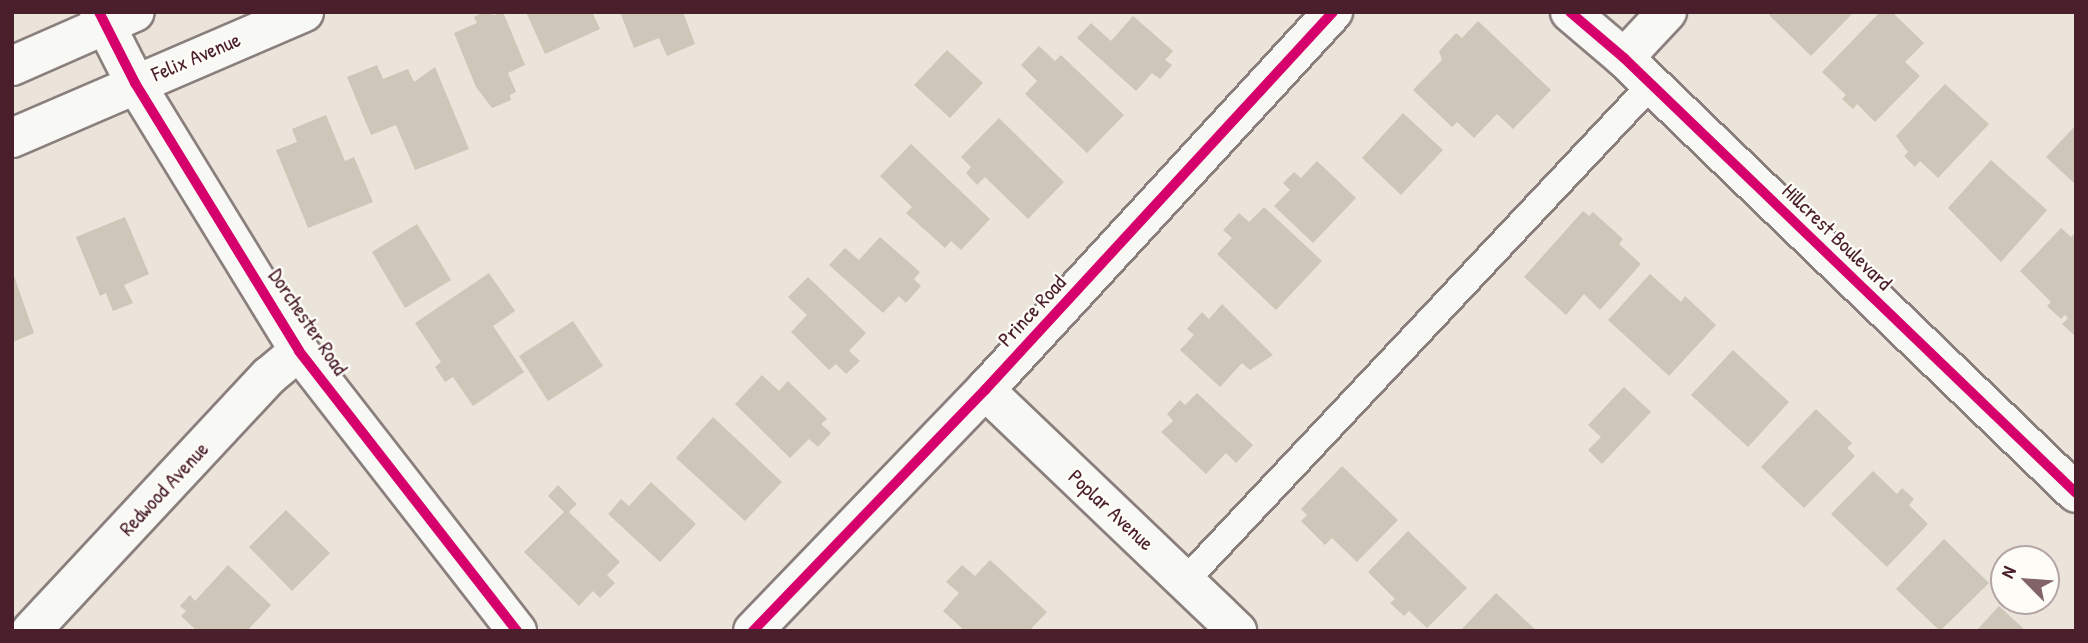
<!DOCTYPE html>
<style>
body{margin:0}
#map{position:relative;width:2088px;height:643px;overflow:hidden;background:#eae4da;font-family:"Patrick Hand",sans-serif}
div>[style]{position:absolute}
.building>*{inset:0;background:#cec6b8}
.roads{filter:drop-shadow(2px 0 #8a7f7d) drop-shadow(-2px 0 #8a7f7d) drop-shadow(0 2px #8a7f7d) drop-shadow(0 -2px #8a7f7d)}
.lane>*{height:26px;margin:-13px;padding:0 13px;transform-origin:13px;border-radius:13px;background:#f8f8f4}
.street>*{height:38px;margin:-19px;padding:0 19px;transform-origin:19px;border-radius:19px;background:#f8f8f4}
.secondary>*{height:38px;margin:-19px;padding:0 19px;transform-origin:19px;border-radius:19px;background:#f8f8f4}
.cycleway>*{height:10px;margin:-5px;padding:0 5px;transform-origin:5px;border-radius:5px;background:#d6006c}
span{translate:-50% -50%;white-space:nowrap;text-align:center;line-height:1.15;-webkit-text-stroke:5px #fdfcf7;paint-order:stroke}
.street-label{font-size:21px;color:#4a1f2b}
.frame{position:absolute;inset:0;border:14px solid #4a1f2b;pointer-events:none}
.north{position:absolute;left:1990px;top:545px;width:70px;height:70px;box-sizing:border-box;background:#fdfcf7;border:2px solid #b5a4a5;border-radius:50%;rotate:295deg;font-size:19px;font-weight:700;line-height:28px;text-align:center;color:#4a1f2b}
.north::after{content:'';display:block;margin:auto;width:24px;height:32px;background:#826468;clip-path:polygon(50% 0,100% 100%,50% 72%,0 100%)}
</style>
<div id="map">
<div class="building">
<i style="clip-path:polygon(484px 12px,494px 15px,503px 12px,525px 65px,508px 73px,516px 92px,510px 95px,511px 100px,492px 108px,476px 87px,454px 33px,477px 23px,474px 17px)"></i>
<i style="clip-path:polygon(526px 12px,592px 12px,600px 29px,545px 54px)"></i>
<i style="clip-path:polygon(620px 12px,683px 12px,695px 44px,667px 56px,659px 38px,634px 48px)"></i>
<i style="clip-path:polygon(1772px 12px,1854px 12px,1811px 56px,1769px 15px)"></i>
<i style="clip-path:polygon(1880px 12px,1892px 12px,1924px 43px,1905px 62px,1920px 76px,1875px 122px,1857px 104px,1853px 109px,1842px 99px,1846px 95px,1822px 72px)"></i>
<i style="clip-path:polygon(1133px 16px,1173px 51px,1165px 60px,1172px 65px,1160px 79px,1152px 73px,1136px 91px,1077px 38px,1091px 23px,1111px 41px)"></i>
<i style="clip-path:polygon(1478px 21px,1551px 90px,1513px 129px,1497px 114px,1474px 138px,1457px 122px,1452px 127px,1413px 90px,1442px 60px,1439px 51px,1456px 33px,1462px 38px)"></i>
<i style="clip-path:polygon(1039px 46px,1055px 61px,1061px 55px,1124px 115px,1087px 153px,1025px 94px,1037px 81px,1021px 65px)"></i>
<i style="clip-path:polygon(947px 50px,983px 83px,950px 118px,914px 85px)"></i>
<i style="clip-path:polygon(377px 65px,383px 79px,408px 69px,414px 82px,435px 67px,469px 149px,415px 170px,396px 125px,371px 135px,347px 77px)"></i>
<i style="clip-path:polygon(1945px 84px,1989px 124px,1938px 178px,1920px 161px,1915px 167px,1904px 156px,1908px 152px,1896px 136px)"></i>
<i style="clip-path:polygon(1403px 113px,1443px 150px,1401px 195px,1362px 158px)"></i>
<i style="clip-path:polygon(326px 115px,345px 161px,354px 157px,373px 202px,308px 228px,276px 150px,297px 142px,292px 129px)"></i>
<i style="clip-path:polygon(999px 118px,1064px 182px,1028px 219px,985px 177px,977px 185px,966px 173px,971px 167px,961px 157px)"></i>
<i style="clip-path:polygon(2076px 125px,2076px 185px,2046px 157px)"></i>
<i style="clip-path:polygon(911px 144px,990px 219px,961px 250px,951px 241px,945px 248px,906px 213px,912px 207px,880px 176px)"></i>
<i style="clip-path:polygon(1991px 160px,2047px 210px,2001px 262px,1948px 208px)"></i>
<i style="clip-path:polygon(1317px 161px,1356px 198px,1313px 243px,1274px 206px,1290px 190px,1283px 183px,1294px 172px,1301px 178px)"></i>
<i style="clip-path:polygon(1264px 207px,1322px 261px,1276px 310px,1217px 254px,1232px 238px,1223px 230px,1239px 213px,1249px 222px)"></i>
<i style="clip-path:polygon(1583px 211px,1589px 216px,1593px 212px,1623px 239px,1619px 244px,1641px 264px,1600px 310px,1584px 294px,1566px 315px,1524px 277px)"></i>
<i style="clip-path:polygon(125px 217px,149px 274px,124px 285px,133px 303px,113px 311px,106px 293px,100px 296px,76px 237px)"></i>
<i style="clip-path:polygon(417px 224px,451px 280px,405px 308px,372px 252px)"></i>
<i style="clip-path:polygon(2061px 228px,2071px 237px,2076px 232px,2074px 335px,2062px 324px,2068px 318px,2065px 315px,2061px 319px,2047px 306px,2051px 302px,2020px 271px)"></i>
<i style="clip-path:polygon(880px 237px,920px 272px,914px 279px,921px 286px,906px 303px,899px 296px,883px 313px,829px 265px,845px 248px,859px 260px)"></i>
<i style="clip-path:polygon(13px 273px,34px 333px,13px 342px,12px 340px)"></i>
<i style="clip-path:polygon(489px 273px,515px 311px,493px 326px,524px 372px,473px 406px,453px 377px,445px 382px,435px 367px,441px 362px,415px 323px)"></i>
<i style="clip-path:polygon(1650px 274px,1681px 302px,1685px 296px,1716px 325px,1669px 376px,1608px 320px)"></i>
<i style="clip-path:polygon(808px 277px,866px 333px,849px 351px,860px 361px,846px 374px,836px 364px,829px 370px,791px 332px,807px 315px,788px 297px)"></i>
<i style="clip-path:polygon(1222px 304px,1273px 355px,1250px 370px,1242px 363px,1220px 387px,1180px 350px,1194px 335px,1187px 329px,1202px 312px,1209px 319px)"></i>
<i style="clip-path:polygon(573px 321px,603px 366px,548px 401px,519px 356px)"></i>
<i style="clip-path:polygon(1733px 350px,1789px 402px,1748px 447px,1691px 395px)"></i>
<i style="clip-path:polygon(762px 375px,779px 391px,788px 381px,827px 419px,821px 424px,831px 433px,818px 447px,809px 439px,790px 458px,735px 404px)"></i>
<i style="clip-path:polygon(1624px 387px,1651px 412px,1602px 464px,1588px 450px,1601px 437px,1588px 425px)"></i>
<i style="clip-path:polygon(1197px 393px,1253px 445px,1236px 463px,1226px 453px,1206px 474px,1161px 432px,1173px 421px,1167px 414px,1180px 400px,1185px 405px)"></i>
<i style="clip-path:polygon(1816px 409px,1852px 443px,1847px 448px,1855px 456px,1804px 508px,1761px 467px)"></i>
<i style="clip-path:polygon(713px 417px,782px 482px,745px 521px,676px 458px)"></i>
<i style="clip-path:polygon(1342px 466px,1398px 520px,1357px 562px,1332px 538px,1325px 545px,1301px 521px,1307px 515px,1301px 509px)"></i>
<i style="clip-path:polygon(1873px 471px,1897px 494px,1902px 488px,1914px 499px,1909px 505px,1928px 524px,1887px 567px,1831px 514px)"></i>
<i style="clip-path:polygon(651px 482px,696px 524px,660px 562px,608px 514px,621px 499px,629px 506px)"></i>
<i style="clip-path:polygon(558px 485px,577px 504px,569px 512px,620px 562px,607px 575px,615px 583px,600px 598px,593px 591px,579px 606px,524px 552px,564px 512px,548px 496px)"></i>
<i style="clip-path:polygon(286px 510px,330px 553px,292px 591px,249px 547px)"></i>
<i style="clip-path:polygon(1408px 531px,1467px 588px,1427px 628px,1409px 611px,1404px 616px,1390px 603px,1395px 599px,1368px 572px)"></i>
<i style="clip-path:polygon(1944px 539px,1989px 583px,1940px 631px,1896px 589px)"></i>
<i style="clip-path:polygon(990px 560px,1047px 612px,1029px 631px,965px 631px,943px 611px,959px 593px,946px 582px,962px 565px,975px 576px)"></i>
<i style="clip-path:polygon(228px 565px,271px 605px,247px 631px,197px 631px,181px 616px,186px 611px,180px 606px,190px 595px,195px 601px)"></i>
<i style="clip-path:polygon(1496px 593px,1537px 631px,1460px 631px)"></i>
<i style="clip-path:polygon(1999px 606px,2026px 631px,1976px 631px)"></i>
</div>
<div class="roads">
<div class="lane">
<i style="left:1185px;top:581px;width:681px;rotate:-46.79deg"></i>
</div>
<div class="street">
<i style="left:99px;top:12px;width:80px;rotate:63.1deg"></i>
<i style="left:135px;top:83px;width:314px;rotate:58.5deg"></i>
<i style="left:299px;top:351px;width:355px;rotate:52.1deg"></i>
<i style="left:1570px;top:12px;width:71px;rotate:40.4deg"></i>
<i style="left:1624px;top:58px;width:627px;rotate:43.9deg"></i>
<i style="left:1624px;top:58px;width:63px;rotate:-46.9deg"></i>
<i style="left:12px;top:66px;width:134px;rotate:-23.7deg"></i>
<i style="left:12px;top:138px;width:318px;rotate:-23.3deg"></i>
<i style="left:985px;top:390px;width:349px;rotate:43.7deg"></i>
<i style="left:31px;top:631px;width:349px;rotate:-47deg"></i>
<i style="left:269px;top:376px;width:39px;rotate:-40deg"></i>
</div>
<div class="secondary">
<i style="left:753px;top:631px;width:335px;rotate:-46.1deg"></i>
<i style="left:985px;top:390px;width:514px;rotate:-47.37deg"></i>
</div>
</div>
<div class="cycleway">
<i style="left:99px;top:12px;width:80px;rotate:63.1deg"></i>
<i style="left:135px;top:83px;width:314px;rotate:58.5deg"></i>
<i style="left:299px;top:351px;width:355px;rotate:52.1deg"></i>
<i style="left:1570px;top:12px;width:71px;rotate:40.4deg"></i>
<i style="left:1624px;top:58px;width:627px;rotate:43.9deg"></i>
<i style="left:753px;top:631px;width:335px;rotate:-46.1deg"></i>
<i style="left:985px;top:390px;width:514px;rotate:-47.37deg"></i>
</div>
<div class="street-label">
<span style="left:196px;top:57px;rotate:-23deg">Felix Avenue</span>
<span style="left:1837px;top:237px;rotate:44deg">Hillcrest Boulevard</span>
<span style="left:1032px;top:311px;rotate:-47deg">Prince Road</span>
<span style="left:308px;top:322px;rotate:56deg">Dorchester Road</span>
<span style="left:164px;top:489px;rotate:-47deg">Redwood Avenue</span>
<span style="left:1111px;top:510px;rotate:43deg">Poplar Avenue</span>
</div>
<div class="frame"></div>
<div class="north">N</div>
</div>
